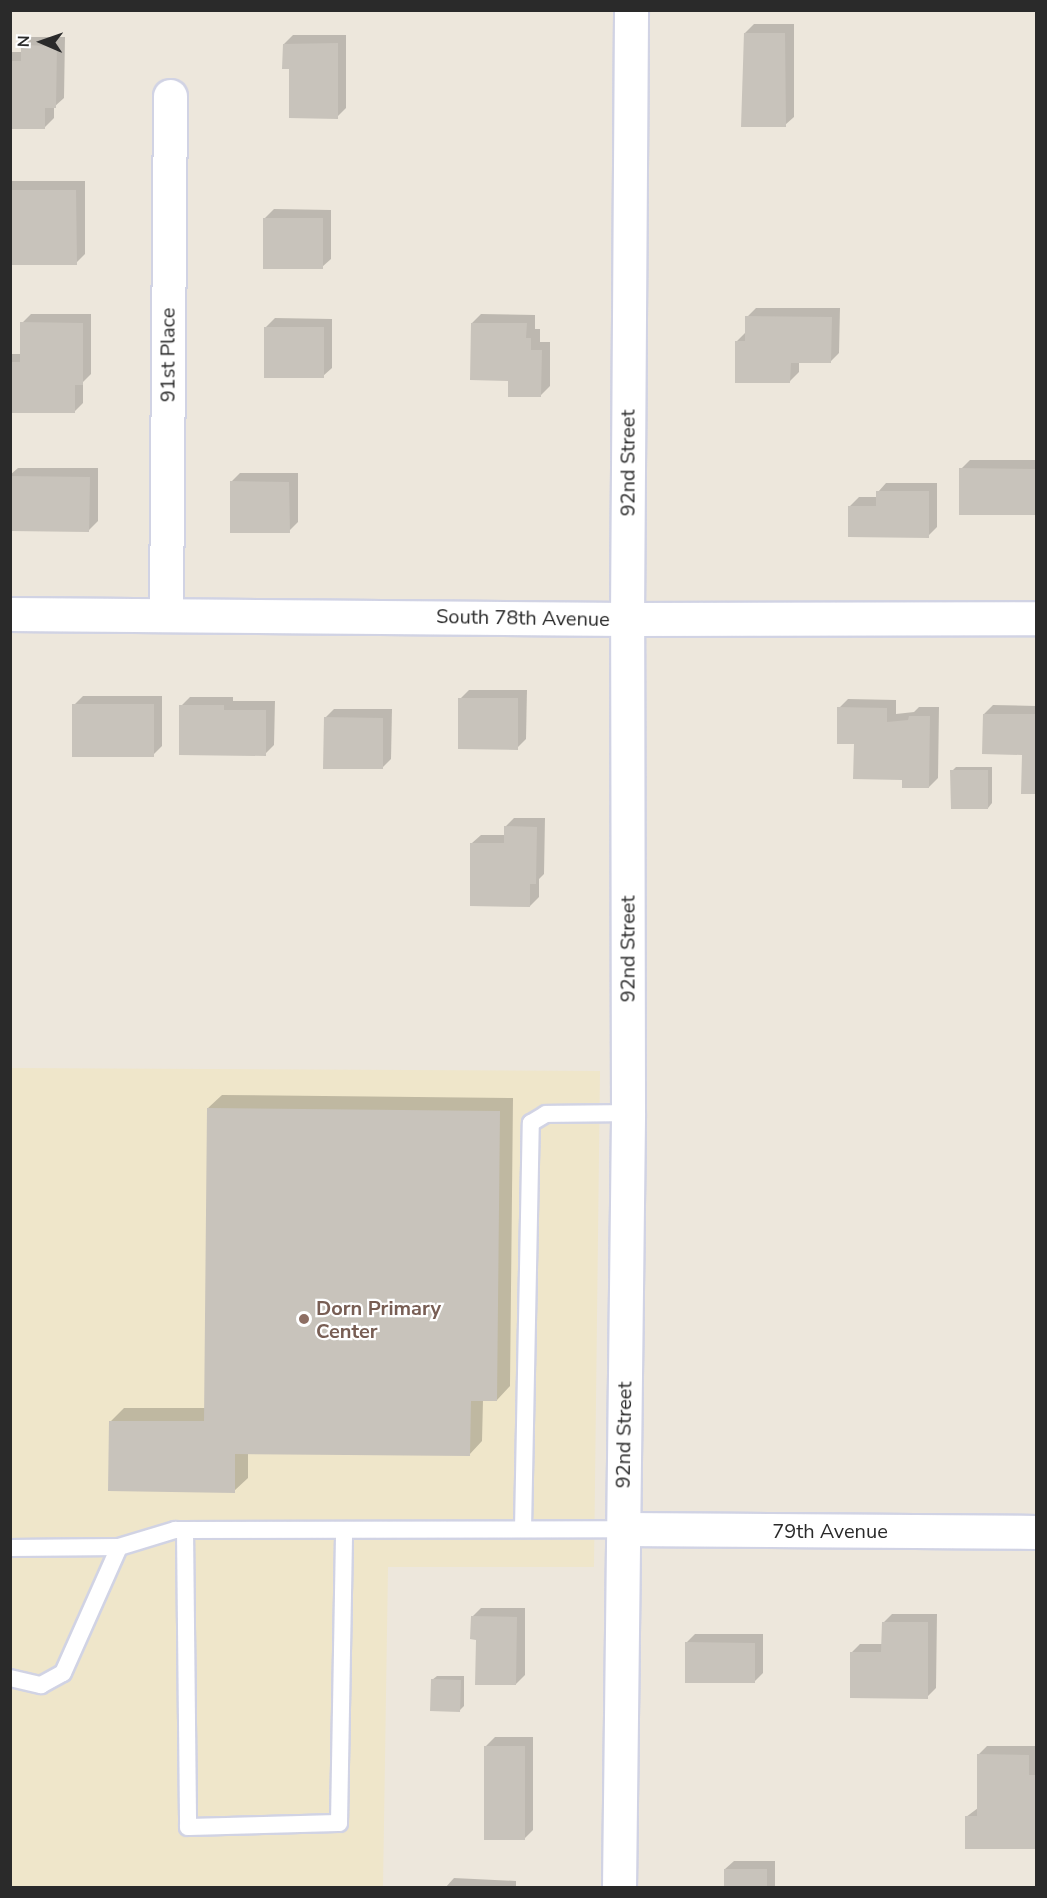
<!DOCTYPE html>
<style>
body{margin:0}
#map{position:relative;width:1047px;height:1898px;overflow:hidden;background:#ede7dc;font-family:"Nunito Sans",sans-serif}
div>[style]{position:absolute}
.education>*{inset:0;background:#efe6ca}
.shadow>*{inset:0;background:#0003}
.building>*{inset:0;background:#c8c3bb}
.roads{filter:drop-shadow(2px 0 #d1d3e4) drop-shadow(-2px 0 #d1d3e4) drop-shadow(0 2px #d1d3e4) drop-shadow(0 -2px #d1d3e4)}
.service>*{height:16px;margin:-8px;padding:0 8px;transform-origin:8px;border-radius:8px;background:#fff}
.minor>*{height:33px;margin:-16.5px;padding:0 16.5px;transform-origin:16.5px;border-radius:16.5px;background:#fff}
.dots>*{width:16px;height:16px;translate:-50% -50%;box-sizing:border-box;border:3px solid #fff;border-radius:50%}
span{translate:-50% -50%;white-space:nowrap;text-align:center;line-height:1.15;-webkit-text-stroke:4.5px #fff;paint-order:stroke}
.street-label{font-size:20px;color:#2a2a2a}
.education-label{font-size:20px;color:#785e54;font-weight:700}
.left{translate:0 -50%;text-align:left}
.frame{position:absolute;inset:0;border:12px solid #2a2a2a;pointer-events:none}
.north{position:absolute;left:12px;top:12px;width:60px;height:60px;-webkit-text-stroke:4px #fff;paint-order:stroke;rotate:272deg;font-size:16px;font-weight:700;line-height:24px;text-align:center;color:#2a2a2a}
.north::after{content:'';display:block;margin:auto;width:21px;height:27px;background:#2a2a2a;clip-path:polygon(50% 0,100% 100%,50% 72%,0 100%)}
</style>
<div id="map">
<div class="education">
<i style="clip-path:polygon(11px 1068px,600px 1071px,594px 1567px,388px 1567px,383px 1887px,11px 1888px)"></i>
</div>
<div class="shadow">
<i style="clip-path:polygon(754px 24px,794px 24px,794px 117px,785px 125px,745px 33px)"></i>
<i style="clip-path:polygon(293px 35px,346px 35px,346px 108px,337px 117px,291px 68px,284px 44px)"></i>
<i style="clip-path:polygon(31px 37px,65px 37px,64px 98px,54px 107px,54px 118px,45px 127px,10px 127px,10px 52px,22px 52px,22px 46px)"></i>
<i style="clip-path:polygon(10px 181px,85px 181px,85px 254px,76px 263px,10px 264px)"></i>
<i style="clip-path:polygon(274px 209px,331px 210px,331px 259px,322px 267px,265px 218px)"></i>
<i style="clip-path:polygon(756px 308px,840px 308px,839px 353px,830px 362px,799px 361px,799px 372px,790px 381px,736px 342px,745px 333px,747px 317px)"></i>
<i style="clip-path:polygon(31px 314px,91px 314px,91px 374px,83px 382px,83px 403px,74px 412px,10px 411px,10px 354px,21px 354px,22px 323px)"></i>
<i style="clip-path:polygon(481px 314px,535px 315px,535px 329px,540px 329px,540px 342px,550px 342px,550px 386px,541px 395px,510px 379px,472px 323px)"></i>
<i style="clip-path:polygon(275px 318px,332px 319px,332px 368px,323px 376px,266px 327px)"></i>
<i style="clip-path:polygon(970px 460px,1036px 460px,1036px 514px,960px 513px,961px 469px)"></i>
<i style="clip-path:polygon(18px 468px,98px 468px,98px 521px,89px 530px,10px 530px,10px 475px)"></i>
<i style="clip-path:polygon(240px 473px,298px 473px,298px 522px,289px 531px,231px 482px)"></i>
<i style="clip-path:polygon(886px 483px,937px 483px,937px 527px,928px 536px,850px 506px,859px 497px,878px 497px,878px 492px)"></i>
<i style="clip-path:polygon(469px 690px,527px 690px,526px 739px,517px 748px,460px 699px)"></i>
<i style="clip-path:polygon(83px 696px,162px 696px,162px 746px,153px 755px,74px 705px)"></i>
<i style="clip-path:polygon(190px 697px,233px 697px,233px 701px,275px 701px,274px 745px,265px 754px,181px 706px)"></i>
<i style="clip-path:polygon(848px 699px,896px 700px,896px 714px,914px 712px,919px 707px,939px 707px,938px 778px,929px 787px,904px 779px,855px 742px,839px 708px)"></i>
<i style="clip-path:polygon(993px 705px,1036px 706px,1036px 793px,1023px 793px,1023px 754px,984px 714px)"></i>
<i style="clip-path:polygon(334px 709px,392px 709px,391px 759px,382px 768px,325px 718px)"></i>
<i style="clip-path:polygon(956px 767px,992px 767px,992px 803px,988px 808px,952px 771px)"></i>
<i style="clip-path:polygon(514px 818px,545px 818px,544px 874px,539px 879px,539px 897px,530px 906px,472px 843px,481px 835px,505px 835px,505px 827px)"></i>
<i style="clip-path:polygon(222px 1095px,513px 1098px,510px 1386px,497px 1400px,483px 1400px,482px 1441px,469px 1455px,248px 1453px,248px 1478px,234px 1491px,111px 1421px,124px 1408px,205px 1408px,208px 1108px)"></i>
<i style="clip-path:polygon(481px 1608px,525px 1608px,525px 1675px,516px 1684px,478px 1638px,472px 1617px)"></i>
<i style="clip-path:polygon(892px 1614px,937px 1614px,936px 1688px,927px 1697px,851px 1653px,860px 1644px,883px 1644px,883px 1623px)"></i>
<i style="clip-path:polygon(695px 1634px,763px 1634px,763px 1673px,754px 1682px,686px 1643px)"></i>
<i style="clip-path:polygon(437px 1676px,464px 1676px,464px 1706px,460px 1710px,432px 1680px)"></i>
<i style="clip-path:polygon(495px 1737px,533px 1737px,533px 1830px,524px 1839px,486px 1746px)"></i>
<i style="clip-path:polygon(987px 1746px,1036px 1746px,1036px 1848px,966px 1847px,966px 1817px,978px 1808px,978px 1755px)"></i>
<i style="clip-path:polygon(734px 1861px,775px 1861px,775px 1888px,725px 1888px,725px 1869px)"></i>
<i style="clip-path:polygon(454px 1878px,516px 1881px,516px 1888px,445px 1888px)"></i>
</div>
<div class="building">
<i style="clip-path:polygon(744px 33px,785px 33px,786px 127px,741px 127px)"></i>
<i style="clip-path:polygon(338px 43px,338px 119px,289px 118px,289px 69px,282px 69px,283px 44px)"></i>
<i style="clip-path:polygon(21px 45px,57px 46px,56px 108px,45px 108px,45px 129px,10px 129px,10px 61px,21px 61px)"></i>
<i style="clip-path:polygon(10px 190px,76px 190px,77px 265px,10px 265px)"></i>
<i style="clip-path:polygon(263px 218px,323px 218px,323px 269px,263px 269px)"></i>
<i style="clip-path:polygon(745px 316px,832px 317px,831px 363px,791px 363px,790px 383px,735px 383px,735px 341px,745px 341px)"></i>
<i style="clip-path:polygon(20px 322px,83px 323px,83px 385px,75px 385px,75px 413px,10px 413px,10px 362px,20px 362px)"></i>
<i style="clip-path:polygon(471px 323px,527px 323px,526px 338px,531px 338px,531px 350px,542px 350px,541px 397px,508px 397px,508px 381px,470px 380px)"></i>
<i style="clip-path:polygon(264px 327px,324px 327px,324px 378px,264px 378px)"></i>
<i style="clip-path:polygon(959px 468px,1036px 469px,1036px 515px,959px 515px)"></i>
<i style="clip-path:polygon(10px 476px,90px 477px,89px 532px,10px 531px)"></i>
<i style="clip-path:polygon(230px 481px,289px 482px,290px 533px,230px 533px)"></i>
<i style="clip-path:polygon(876px 491px,929px 491px,929px 538px,848px 537px,848px 506px,876px 506px)"></i>
<i style="clip-path:polygon(458px 698px,518px 698px,518px 750px,458px 749px)"></i>
<i style="clip-path:polygon(72px 704px,154px 704px,154px 757px,72px 757px)"></i>
<i style="clip-path:polygon(179px 705px,224px 705px,224px 710px,266px 710px,266px 756px,179px 755px)"></i>
<i style="clip-path:polygon(837px 707px,887px 708px,887px 722px,908px 720px,909px 716px,930px 716px,929px 788px,902px 788px,902px 780px,853px 779px,854px 744px,837px 744px)"></i>
<i style="clip-path:polygon(983px 714px,1036px 714px,1036px 794px,1021px 794px,1022px 755px,982px 754px)"></i>
<i style="clip-path:polygon(324px 717px,383px 718px,383px 769px,323px 769px)"></i>
<i style="clip-path:polygon(950px 770px,988px 770px,988px 809px,951px 809px)"></i>
<i style="clip-path:polygon(504px 826px,537px 827px,536px 884px,530px 884px,530px 907px,470px 906px,470px 843px,504px 843px)"></i>
<i style="clip-path:polygon(207px 1108px,500px 1111px,497px 1401px,471px 1401px,470px 1456px,235px 1454px,235px 1493px,108px 1491px,109px 1421px,204px 1421px)"></i>
<i style="clip-path:polygon(471px 1616px,517px 1617px,516px 1685px,475px 1685px,476px 1640px,470px 1639px)"></i>
<i style="clip-path:polygon(882px 1622px,928px 1622px,928px 1699px,850px 1698px,850px 1652px,881px 1652px)"></i>
<i style="clip-path:polygon(685px 1642px,755px 1643px,755px 1683px,685px 1683px)"></i>
<i style="clip-path:polygon(431px 1679px,461px 1680px,460px 1712px,430px 1711px)"></i>
<i style="clip-path:polygon(484px 1746px,525px 1746px,525px 1840px,484px 1840px)"></i>
<i style="clip-path:polygon(977px 1754px,1029px 1755px,1029px 1775px,1036px 1775px,1036px 1849px,965px 1849px,965px 1816px,977px 1816px)"></i>
<i style="clip-path:polygon(724px 1869px,767px 1869px,767px 1888px,724px 1888px)"></i>
</div>
<div class="roads">
<div class="service">
<i style="left:523px;top:1529px;width:406px;rotate:-88.9deg"></i>
<i style="left:531px;top:1123px;width:17px;rotate:-31deg"></i>
<i style="left:546px;top:1114px;width:82px;rotate:-0.7deg"></i>
<i style="left:185px;top:1530px;width:297px;rotate:89.4deg"></i>
<i style="left:188px;top:1827px;width:151px;rotate:-1.5deg"></i>
<i style="left:339px;top:1823px;width:293px;rotate:-89deg"></i>
<i style="left:10px;top:1548px;width:109px;rotate:-0.5deg"></i>
<i style="left:119px;top:1547px;width:59px;rotate:-16.9deg"></i>
<i style="left:175px;top:1530px;width:448px;rotate:-0.1deg"></i>
<i style="left:10px;top:1678px;width:32px;rotate:13deg"></i>
<i style="left:41px;top:1685px;width:25px;rotate:-29deg"></i>
<i style="left:63px;top:1673px;width:138px;rotate:-66deg"></i>
</div>
<div class="minor">
<i style="left:10px;top:614px;width:617px;rotate:0.46deg"></i>
<i style="left:627px;top:619px;width:409px;rotate:-0.1deg"></i>
<i style="left:166px;top:614px;width:518px;rotate:-89.56deg"></i>
<i style="left:623px;top:1529px;width:413px;rotate:0.4deg"></i>
<i style="left:619px;top:1888px;width:775px;rotate:-89.33deg"></i>
<i style="left:628px;top:1113px;width:494px;rotate:-90.1deg"></i>
<i style="left:627px;top:619px;width:609px;rotate:-89.62deg"></i>
</div>
</div>
<div class="dots">
<i style="left:304px;top:1319px;background:#8d6e63"></i>
</div>
<div class="street-label">
<span style="left:168px;top:355px;rotate:-90deg">91st Place</span>
<span style="left:628px;top:463px;rotate:-90deg">92nd Street</span>
<span style="left:523px;top:618px;rotate:1deg">South 78th Avenue</span>
<span style="left:628px;top:949px;rotate:-90deg">92nd Street</span>
<span style="left:624px;top:1435px;rotate:-89deg">92nd Street</span>
<span style="left:830px;top:1531px">79th Avenue</span>
</div>
<div class="education-label">
<span class="left" style="left:316px;top:1320px">Dorn Primary<br>Center</span>
</div>
<div class="frame"></div>
<div class="north">N</div>
</div>
